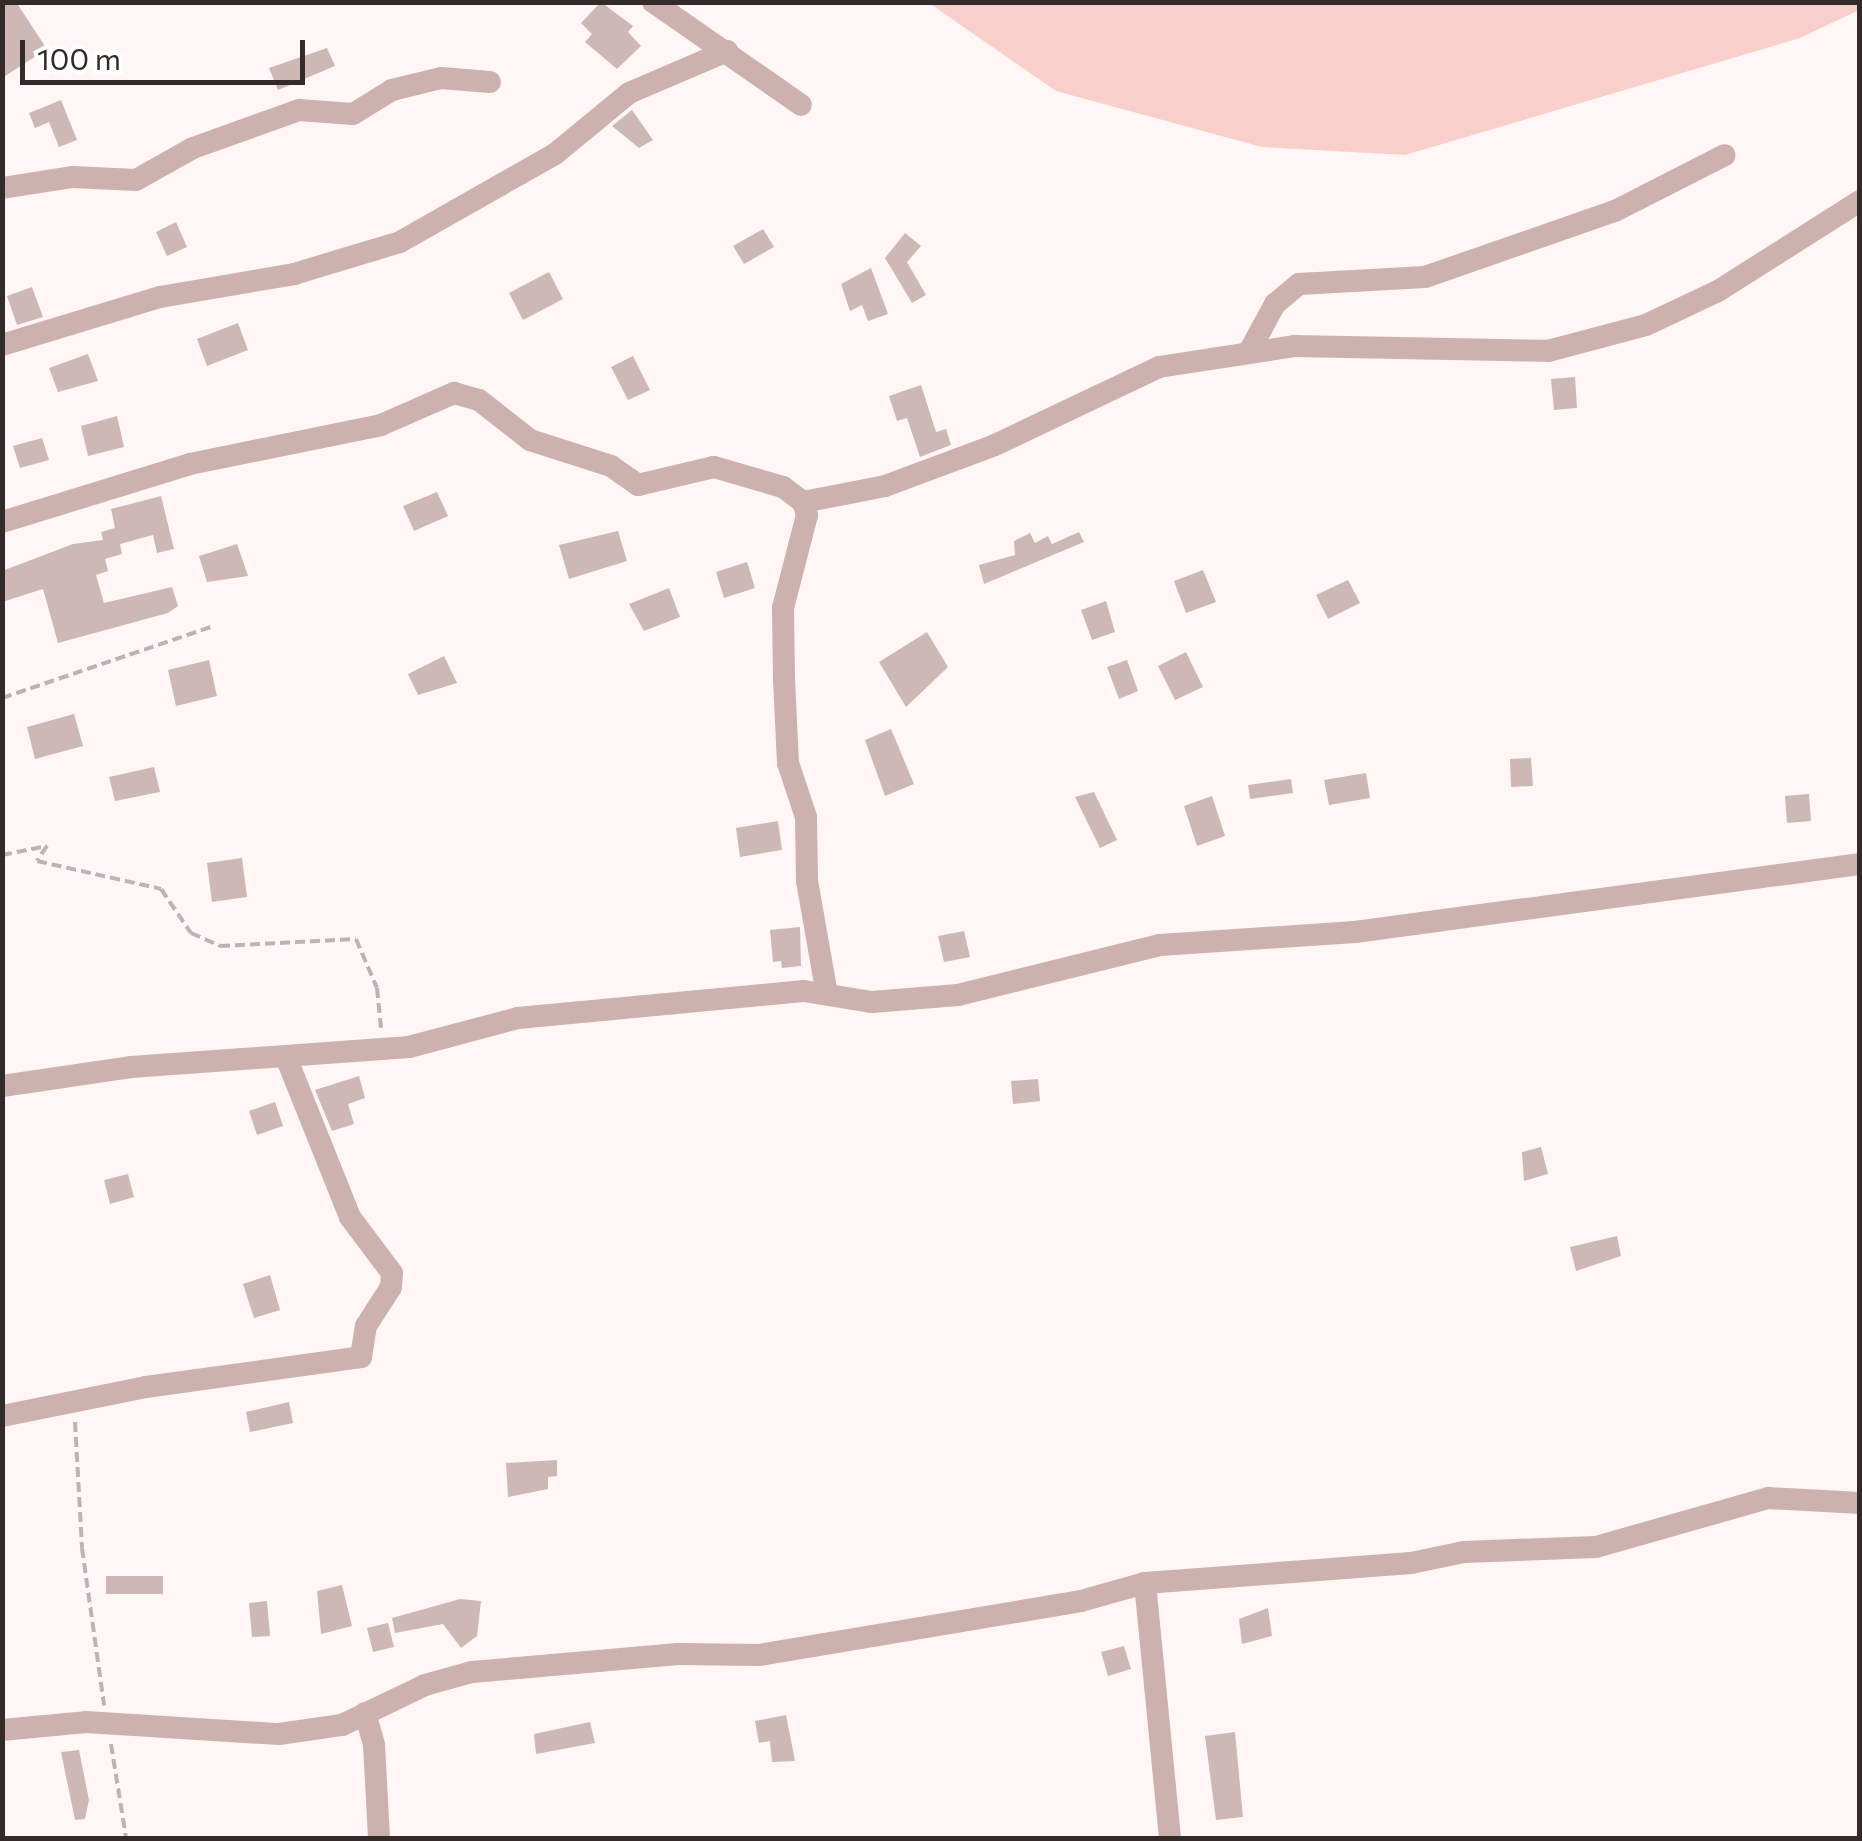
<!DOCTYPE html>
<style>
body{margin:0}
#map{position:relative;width:1862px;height:1841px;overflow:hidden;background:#fff6f5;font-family:Commissioner,sans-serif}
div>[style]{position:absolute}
.green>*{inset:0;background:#f8cfcb}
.building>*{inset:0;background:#cdb8b6}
.path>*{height:4px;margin-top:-2px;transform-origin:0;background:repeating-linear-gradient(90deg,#bcb3b2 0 10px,transparent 0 15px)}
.street>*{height:22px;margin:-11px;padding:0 11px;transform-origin:11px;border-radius:11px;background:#ccb1ae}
span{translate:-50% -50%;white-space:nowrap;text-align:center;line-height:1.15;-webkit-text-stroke:10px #fff;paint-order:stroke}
.frame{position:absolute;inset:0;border:5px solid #332b2a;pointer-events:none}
.scale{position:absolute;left:20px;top:40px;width:285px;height:45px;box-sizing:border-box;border:5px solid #332b2a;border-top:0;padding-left:12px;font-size:30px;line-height:35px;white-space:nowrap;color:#332b2a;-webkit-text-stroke:8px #fff;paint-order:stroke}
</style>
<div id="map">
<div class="green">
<i style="clip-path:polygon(1859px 2px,1859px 10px,1800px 38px,1405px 155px,1262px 147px,1056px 91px,929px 3px)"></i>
</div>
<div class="building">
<i style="clip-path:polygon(16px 2px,47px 49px,2px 78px,2px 6px)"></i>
<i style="clip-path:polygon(601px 2px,633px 26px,628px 32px,641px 46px,617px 69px,585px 42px,592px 34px,581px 23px)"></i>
<i style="clip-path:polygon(327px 48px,335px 66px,278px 90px,269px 68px)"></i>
<i style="clip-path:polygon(61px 100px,77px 140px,59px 147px,49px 122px,35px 128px,29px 113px)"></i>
<i style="clip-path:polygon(632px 110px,653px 140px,639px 148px,612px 126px)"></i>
<i style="clip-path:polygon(176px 222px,187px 247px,167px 256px,156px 232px)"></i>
<i style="clip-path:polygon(763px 229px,774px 247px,744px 264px,733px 246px)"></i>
<i style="clip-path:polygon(905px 233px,921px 246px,907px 262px,926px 295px,912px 303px,885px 258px)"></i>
<i style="clip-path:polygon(871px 268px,888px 314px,868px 321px,862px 305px,850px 311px,841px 284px)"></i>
<i style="clip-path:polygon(549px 272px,563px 299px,523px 320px,509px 293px)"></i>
<i style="clip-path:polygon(32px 287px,43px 317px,17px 325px,7px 296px)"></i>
<i style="clip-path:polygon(238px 323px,248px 350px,207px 366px,197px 339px)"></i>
<i style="clip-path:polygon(88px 354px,98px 381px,58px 392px,49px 368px)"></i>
<i style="clip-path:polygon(633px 356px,650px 390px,628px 400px,611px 367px)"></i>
<i style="clip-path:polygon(1575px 377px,1577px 408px,1554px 410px,1551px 379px)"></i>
<i style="clip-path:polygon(921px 385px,936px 432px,946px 429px,951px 445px,920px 457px,907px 418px,897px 421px,889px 396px)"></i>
<i style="clip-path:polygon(117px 416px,124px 447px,88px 456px,81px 426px)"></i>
<i style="clip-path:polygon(42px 438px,49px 460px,20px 468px,13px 446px)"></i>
<i style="clip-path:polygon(437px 492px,448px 516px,414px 531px,403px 506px)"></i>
<i style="clip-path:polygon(161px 496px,174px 549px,157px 553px,153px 535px,120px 544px,122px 554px,105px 559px,108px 571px,96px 575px,104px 603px,172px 587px,178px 606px,168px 613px,58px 643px,43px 589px,2px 602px,2px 571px,73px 544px,103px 540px,101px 532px,115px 528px,111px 509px)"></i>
<i style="clip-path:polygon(618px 531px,627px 561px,569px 579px,559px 545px)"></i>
<i style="clip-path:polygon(1079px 532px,1084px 542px,984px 584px,979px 565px,1015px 555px,1014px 541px,1030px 533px,1035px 543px,1048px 536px,1052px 544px)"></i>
<i style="clip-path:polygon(237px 544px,248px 576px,207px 582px,199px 556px)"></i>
<i style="clip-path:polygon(747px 562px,755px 588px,724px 598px,716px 572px)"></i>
<i style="clip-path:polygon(1203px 570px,1216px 602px,1186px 613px,1174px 581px)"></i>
<i style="clip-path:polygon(1348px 580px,1360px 603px,1328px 619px,1316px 595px)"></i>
<i style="clip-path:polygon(669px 588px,680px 617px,644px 631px,629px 604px)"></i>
<i style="clip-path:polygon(1106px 601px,1115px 632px,1092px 640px,1081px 610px)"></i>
<i style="clip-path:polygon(927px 632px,948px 667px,906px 707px,879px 662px)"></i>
<i style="clip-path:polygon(1186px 652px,1203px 687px,1175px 700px,1158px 666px)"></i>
<i style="clip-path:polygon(444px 656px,457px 683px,418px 695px,408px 674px)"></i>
<i style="clip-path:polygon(209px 660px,217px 696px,176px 706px,168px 670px)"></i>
<i style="clip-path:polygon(1127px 660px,1138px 691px,1119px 699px,1107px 667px)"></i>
<i style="clip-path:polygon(74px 714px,83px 746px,35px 759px,27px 727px)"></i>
<i style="clip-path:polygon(891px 729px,914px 784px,885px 796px,865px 740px)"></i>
<i style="clip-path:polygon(1531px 758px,1533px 786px,1511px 787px,1510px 759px)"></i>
<i style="clip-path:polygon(154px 767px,160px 792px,115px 801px,109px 777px)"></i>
<i style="clip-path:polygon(1366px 773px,1370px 798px,1329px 805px,1324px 780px)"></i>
<i style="clip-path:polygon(1291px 779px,1293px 793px,1250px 799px,1248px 785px)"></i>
<i style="clip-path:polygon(1094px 792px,1117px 840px,1100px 848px,1075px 797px)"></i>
<i style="clip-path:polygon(1809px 794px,1811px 821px,1787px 823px,1785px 796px)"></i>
<i style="clip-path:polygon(1212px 796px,1225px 836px,1197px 846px,1184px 806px)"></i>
<i style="clip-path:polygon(778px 821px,782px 850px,740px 857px,736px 828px)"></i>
<i style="clip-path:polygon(242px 858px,247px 897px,212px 902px,207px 863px)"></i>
<i style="clip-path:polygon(800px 927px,801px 966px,782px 968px,781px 961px,773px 962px,770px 930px)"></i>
<i style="clip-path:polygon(964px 931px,970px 957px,944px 962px,938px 936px)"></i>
<i style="clip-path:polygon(359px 1076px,365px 1098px,348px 1104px,354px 1124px,332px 1131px,315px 1090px)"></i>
<i style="clip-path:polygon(1038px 1079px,1040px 1101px,1013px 1104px,1011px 1081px)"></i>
<i style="clip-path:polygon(275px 1102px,283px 1126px,257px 1135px,249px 1111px)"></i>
<i style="clip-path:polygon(1541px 1147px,1548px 1174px,1524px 1181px,1522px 1152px)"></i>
<i style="clip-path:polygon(128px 1174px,134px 1197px,110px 1204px,104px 1180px)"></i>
<i style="clip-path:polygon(1617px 1236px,1621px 1256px,1576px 1271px,1570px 1247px)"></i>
<i style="clip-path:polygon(270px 1275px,280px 1310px,254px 1318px,243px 1284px)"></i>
<i style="clip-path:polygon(289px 1402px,293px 1423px,250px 1432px,246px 1412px)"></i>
<i style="clip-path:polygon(557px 1460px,557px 1476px,548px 1477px,548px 1489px,508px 1497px,506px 1463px)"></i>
<i style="clip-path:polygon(106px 1576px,163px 1576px,163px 1594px,106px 1594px)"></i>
<i style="clip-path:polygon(342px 1585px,352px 1626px,321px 1634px,317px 1591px)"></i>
<i style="clip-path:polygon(460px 1599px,481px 1601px,477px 1636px,461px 1648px,443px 1624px,395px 1633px,392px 1618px)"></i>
<i style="clip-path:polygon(267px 1601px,270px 1636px,252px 1637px,249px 1603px)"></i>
<i style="clip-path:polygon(1268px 1608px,1272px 1636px,1242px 1644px,1239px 1619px)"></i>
<i style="clip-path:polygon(388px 1623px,394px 1647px,373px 1652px,367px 1628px)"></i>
<i style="clip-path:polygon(1124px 1646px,1131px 1669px,1108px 1676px,1101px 1652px)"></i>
<i style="clip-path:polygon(786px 1715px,795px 1761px,772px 1762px,770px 1741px,759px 1743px,755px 1721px)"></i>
<i style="clip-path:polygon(590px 1722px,595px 1743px,536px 1754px,534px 1734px)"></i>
<i style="clip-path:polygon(1235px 1732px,1243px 1817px,1216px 1820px,1205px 1736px)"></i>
<i style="clip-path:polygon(79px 1750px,89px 1800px,85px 1819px,75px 1820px,61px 1752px)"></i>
</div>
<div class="path">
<i style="left:2px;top:698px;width:224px;rotate:-18.8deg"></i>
<i style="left:2px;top:855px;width:46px;rotate:-11.3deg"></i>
<i style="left:47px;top:846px;width:18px;rotate:124deg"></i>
<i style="left:37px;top:861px;width:127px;rotate:12.7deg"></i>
<i style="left:161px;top:889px;width:53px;rotate:55.7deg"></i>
<i style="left:191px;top:933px;width:32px;rotate:24deg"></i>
<i style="left:220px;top:946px;width:136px;rotate:-2.9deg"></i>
<i style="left:356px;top:939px;width:53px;rotate:66.8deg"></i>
<i style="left:377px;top:988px;width:40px;rotate:84.3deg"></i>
<i style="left:75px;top:1422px;width:126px;rotate:86.8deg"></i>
<i style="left:82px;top:1548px;width:159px;rotate:82deg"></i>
<i style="left:111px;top:1744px;width:95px;rotate:80.9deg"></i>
</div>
<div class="street">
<i style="left:653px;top:2px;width:180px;rotate:34.8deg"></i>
<i style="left:2px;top:188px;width:72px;rotate:-8.8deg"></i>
<i style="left:73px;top:177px;width:63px;rotate:2.7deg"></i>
<i style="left:136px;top:180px;width:65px;rotate:-29.3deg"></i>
<i style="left:193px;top:148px;width:113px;rotate:-19.7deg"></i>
<i style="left:299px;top:110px;width:54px;rotate:4.2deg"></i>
<i style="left:353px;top:114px;width:46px;rotate:-31.6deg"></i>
<i style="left:392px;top:90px;width:50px;rotate:-13.8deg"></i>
<i style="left:441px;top:78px;width:49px;rotate:4.7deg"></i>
<i style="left:2px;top:345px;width:165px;rotate:-16.9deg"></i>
<i style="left:160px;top:297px;width:136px;rotate:-9.7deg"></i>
<i style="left:294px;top:274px;width:111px;rotate:-16.8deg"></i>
<i style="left:400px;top:242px;width:178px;rotate:-29.6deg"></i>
<i style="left:555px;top:154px;width:96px;rotate:-39.5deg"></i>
<i style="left:629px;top:93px;width:107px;rotate:-23.2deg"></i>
<i style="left:1249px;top:352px;width:55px;rotate:-61.6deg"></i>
<i style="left:1275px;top:304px;width:31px;rotate:-40deg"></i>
<i style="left:1299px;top:284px;width:126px;rotate:-3.2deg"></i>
<i style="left:1425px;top:277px;width:201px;rotate:-19.2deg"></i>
<i style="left:1615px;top:211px;width:123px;rotate:-27deg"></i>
<i style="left:803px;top:502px;width:84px;rotate:-11deg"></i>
<i style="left:885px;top:486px;width:117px;rotate:-20.4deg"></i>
<i style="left:995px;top:445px;width:182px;rotate:-25.4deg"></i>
<i style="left:1159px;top:367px;width:138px;rotate:-8.8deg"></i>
<i style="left:1295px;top:346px;width:253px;rotate:1.1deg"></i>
<i style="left:1548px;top:351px;width:101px;rotate:-14.9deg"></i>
<i style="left:1646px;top:325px;width:80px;rotate:-25.3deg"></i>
<i style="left:1718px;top:291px;width:168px;rotate:-32.4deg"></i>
<i style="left:2px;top:522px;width:197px;rotate:-17.1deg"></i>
<i style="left:190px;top:464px;width:195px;rotate:-11.5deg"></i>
<i style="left:381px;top:425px;width:80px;rotate:-23.7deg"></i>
<i style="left:454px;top:393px;width:26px;rotate:16deg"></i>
<i style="left:479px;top:400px;width:65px;rotate:38.1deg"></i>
<i style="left:530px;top:440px;width:85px;rotate:17.8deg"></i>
<i style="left:611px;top:466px;width:33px;rotate:35deg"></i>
<i style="left:638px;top:485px;width:78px;rotate:-13.3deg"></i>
<i style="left:714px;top:467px;width:72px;rotate:16.2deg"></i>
<i style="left:783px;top:487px;width:25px;rotate:37deg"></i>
<i style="left:803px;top:502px;width:14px;rotate:73deg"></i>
<i style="left:807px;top:515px;width:96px;rotate:104.5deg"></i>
<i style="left:783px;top:608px;width:71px;rotate:89.2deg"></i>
<i style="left:784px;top:679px;width:84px;rotate:87.3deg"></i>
<i style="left:788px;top:763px;width:57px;rotate:71.6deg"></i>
<i style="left:806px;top:817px;width:64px;rotate:89.1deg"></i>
<i style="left:807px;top:881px;width:115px;rotate:80deg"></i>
<i style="left:2px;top:1086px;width:130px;rotate:-8.4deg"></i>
<i style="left:131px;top:1067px;width:279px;rotate:-4.1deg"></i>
<i style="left:409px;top:1047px;width:113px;rotate:-14.9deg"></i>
<i style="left:518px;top:1018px;width:287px;rotate:-5.4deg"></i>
<i style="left:804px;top:991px;width:69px;rotate:9.2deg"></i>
<i style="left:872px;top:1002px;width:86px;rotate:-4.7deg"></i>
<i style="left:958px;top:995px;width:208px;rotate:-13.9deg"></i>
<i style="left:1160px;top:945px;width:195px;rotate:-3.8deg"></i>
<i style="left:1355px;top:932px;width:510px;rotate:-7.67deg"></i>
<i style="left:2px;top:1416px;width:147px;rotate:-11.4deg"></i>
<i style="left:146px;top:1387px;width:217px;rotate:-7.9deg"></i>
<i style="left:361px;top:1357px;width:31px;rotate:-81deg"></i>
<i style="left:366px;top:1326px;width:46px;rotate:-57.3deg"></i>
<i style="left:391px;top:1287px;width:14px;rotate:-86deg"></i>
<i style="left:392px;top:1273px;width:70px;rotate:-126.9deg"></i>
<i style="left:350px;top:1217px;width:172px;rotate:-111.8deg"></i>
<i style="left:1145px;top:1583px;width:256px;rotate:84.4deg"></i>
<i style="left:365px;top:1713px;width:33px;rotate:74deg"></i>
<i style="left:374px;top:1745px;width:93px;rotate:86.9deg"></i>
<i style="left:2px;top:1730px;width:84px;rotate:-5.4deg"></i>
<i style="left:86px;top:1722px;width:193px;rotate:3.6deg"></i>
<i style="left:279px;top:1734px;width:64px;rotate:-8.1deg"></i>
<i style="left:342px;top:1725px;width:92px;rotate:-25.7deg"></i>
<i style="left:425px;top:1685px;width:49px;rotate:-15.5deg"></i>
<i style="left:472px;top:1672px;width:207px;rotate:-5deg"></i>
<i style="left:678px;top:1654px;width:81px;rotate:0.7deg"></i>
<i style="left:759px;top:1655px;width:326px;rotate:-9.5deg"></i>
<i style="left:1081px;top:1601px;width:66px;rotate:-15.7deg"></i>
<i style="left:1145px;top:1583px;width:267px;rotate:-4.3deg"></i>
<i style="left:1411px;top:1563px;width:54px;rotate:-11.7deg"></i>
<i style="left:1464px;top:1552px;width:132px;rotate:-2.2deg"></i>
<i style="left:1596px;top:1547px;width:179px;rotate:-15.9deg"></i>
<i style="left:1768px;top:1498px;width:92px;rotate:3.1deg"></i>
</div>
<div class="frame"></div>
<div class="scale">100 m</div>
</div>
